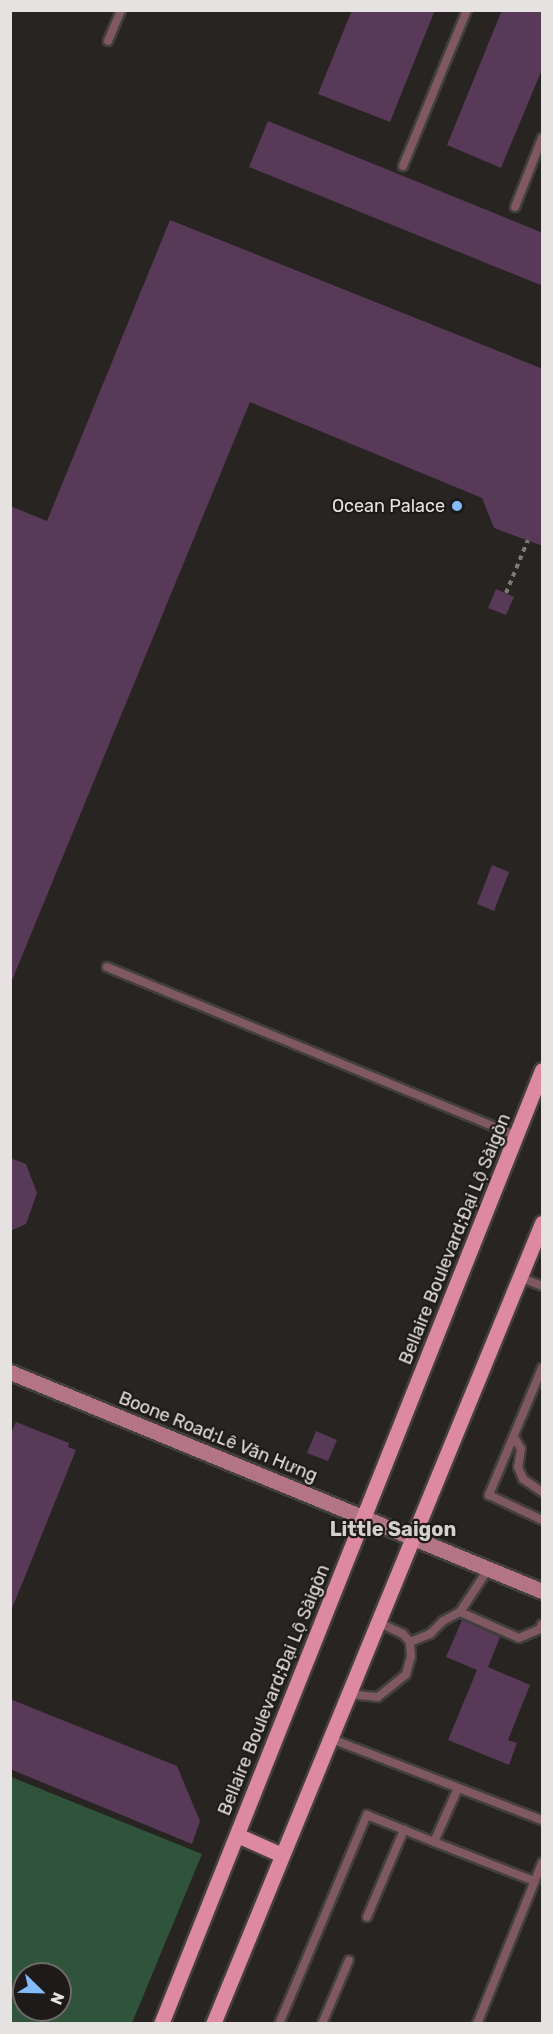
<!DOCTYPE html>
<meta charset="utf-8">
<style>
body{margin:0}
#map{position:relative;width:553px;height:2034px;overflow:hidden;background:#272422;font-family:Rubik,sans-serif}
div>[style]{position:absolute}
.green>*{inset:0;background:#30533c}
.building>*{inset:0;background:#583957}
.path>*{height:4px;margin-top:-2px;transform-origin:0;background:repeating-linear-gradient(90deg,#7d7a78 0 4.5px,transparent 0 9px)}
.roads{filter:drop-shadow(2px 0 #423f3d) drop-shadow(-2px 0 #423f3d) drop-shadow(0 2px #423f3d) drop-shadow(0 -2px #423f3d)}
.lane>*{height:8px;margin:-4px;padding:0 4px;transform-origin:4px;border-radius:4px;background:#805863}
.secondary>*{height:15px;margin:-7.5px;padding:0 7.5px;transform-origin:7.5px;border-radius:7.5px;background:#b47487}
.primary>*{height:15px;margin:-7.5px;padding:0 7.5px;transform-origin:7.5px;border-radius:7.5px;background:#dd89a2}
.dots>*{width:16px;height:16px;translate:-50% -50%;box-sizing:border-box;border:3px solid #1e1a19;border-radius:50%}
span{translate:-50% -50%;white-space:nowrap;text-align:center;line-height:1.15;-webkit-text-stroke:4.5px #1e1a19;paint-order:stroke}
.poi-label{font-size:18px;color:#e5e2e1}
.right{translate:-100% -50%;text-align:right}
.street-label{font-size:18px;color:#e5e2e1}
.neighbourhood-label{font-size:20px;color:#d4d0ce;font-weight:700}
.frame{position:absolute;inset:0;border:12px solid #e5e2e1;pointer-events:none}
.north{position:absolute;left:12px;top:1962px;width:60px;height:60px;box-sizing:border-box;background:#1e1a19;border:2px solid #6e6a69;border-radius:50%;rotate:113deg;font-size:16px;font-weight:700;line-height:24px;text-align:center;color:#e5e2e1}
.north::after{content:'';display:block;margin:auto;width:21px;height:27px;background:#84bcfb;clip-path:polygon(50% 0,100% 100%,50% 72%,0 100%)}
</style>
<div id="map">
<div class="green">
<i style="clip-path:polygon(evenodd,11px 1777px,202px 1854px,132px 2023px,11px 2023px,11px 1777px,24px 1974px,60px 1974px,60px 2010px,24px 2010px,24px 1974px)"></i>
</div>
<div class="building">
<i style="clip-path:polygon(352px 10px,435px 10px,390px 122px,318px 94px)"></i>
<i style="clip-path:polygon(502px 10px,543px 10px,543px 67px,501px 168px,447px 145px)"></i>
<i style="clip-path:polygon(268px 121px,543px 233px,543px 286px,249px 167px)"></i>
<i style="clip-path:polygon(170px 220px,543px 369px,543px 546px,494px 528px,482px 498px,250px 402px,10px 985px,10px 506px,47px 521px)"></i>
<i style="clip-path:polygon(496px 589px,514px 597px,506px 615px,488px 608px)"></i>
<i style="clip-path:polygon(492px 865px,509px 872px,494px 911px,477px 904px)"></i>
<i style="clip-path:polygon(10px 1158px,26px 1164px,37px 1193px,26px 1224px,10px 1231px)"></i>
<i style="clip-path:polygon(16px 1422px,69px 1443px,68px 1447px,76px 1450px,11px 1611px,10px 1435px)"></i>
<i style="clip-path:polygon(316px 1431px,337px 1440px,328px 1461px,307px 1453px)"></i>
<i style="clip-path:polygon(462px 1620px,500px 1637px,488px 1667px,530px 1685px,508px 1740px,517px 1743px,509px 1765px,448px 1740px,477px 1670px,446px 1657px)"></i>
<i style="clip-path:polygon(10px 1699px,177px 1766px,200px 1821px,192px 1844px,10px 1769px)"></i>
</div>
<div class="path">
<i style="left:506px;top:593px;width:57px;rotate:-67.5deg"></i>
</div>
<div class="roads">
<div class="lane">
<i style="left:108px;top:41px;width:34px;rotate:-67deg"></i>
<i style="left:403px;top:166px;width:169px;rotate:-67.7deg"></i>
<i style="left:515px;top:207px;width:74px;rotate:-68.6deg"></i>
<i style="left:107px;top:967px;width:443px;rotate:22.4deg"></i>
<i style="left:519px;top:1277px;width:25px;rotate:21deg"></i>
<i style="left:542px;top:1368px;width:138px;rotate:112.7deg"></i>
<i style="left:489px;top:1495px;width:59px;rotate:25.3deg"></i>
<i style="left:514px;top:1437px;width:14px;rotate:60deg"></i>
<i style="left:521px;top:1449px;width:18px;rotate:99deg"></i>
<i style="left:518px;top:1467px;width:13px;rotate:67deg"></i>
<i style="left:523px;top:1479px;width:23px;rotate:34deg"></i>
<i style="left:460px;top:1612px;width:64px;rotate:23.8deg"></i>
<i style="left:519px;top:1638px;width:23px;rotate:-23deg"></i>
<i style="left:540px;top:1629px;width:5px;rotate:-68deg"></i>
<i style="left:410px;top:1642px;width:22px;rotate:-22deg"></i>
<i style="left:430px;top:1634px;width:18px;rotate:-45deg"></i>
<i style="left:443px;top:1621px;width:19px;rotate:-28deg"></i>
<i style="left:460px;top:1612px;width:53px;rotate:-56.6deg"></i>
<i style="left:348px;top:1694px;width:30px;rotate:6deg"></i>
<i style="left:378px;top:1697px;width:36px;rotate:-39deg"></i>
<i style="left:406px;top:1674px;width:18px;rotate:-74deg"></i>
<i style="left:411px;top:1657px;width:15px;rotate:-94deg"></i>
<i style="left:410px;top:1642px;width:11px;rotate:-131deg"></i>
<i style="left:403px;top:1634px;width:29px;rotate:-155deg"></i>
<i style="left:329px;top:1738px;width:228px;rotate:21.1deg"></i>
<i style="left:458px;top:1788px;width:59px;rotate:114deg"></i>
<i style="left:434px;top:1842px;width:107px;rotate:21.3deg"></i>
<i style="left:367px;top:1917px;width:95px;rotate:-67deg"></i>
<i style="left:279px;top:2024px;width:227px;rotate:-67.2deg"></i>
<i style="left:367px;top:1815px;width:72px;rotate:21.9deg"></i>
<i style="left:322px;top:2024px;width:69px;rotate:-67.1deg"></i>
<i style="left:477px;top:2024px;width:174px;rotate:-68deg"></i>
</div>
<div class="secondary">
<i style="left:10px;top:1372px;width:575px;rotate:22.37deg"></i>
</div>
<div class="primary">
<i style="left:237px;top:1835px;width:49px;rotate:24deg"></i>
<i style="left:161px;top:2024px;width:1027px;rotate:-68.23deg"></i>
<i style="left:213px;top:2024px;width:866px;rotate:-67.67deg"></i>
</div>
</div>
<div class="dots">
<i style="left:457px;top:506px;background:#84bcfb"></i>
</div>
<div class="poi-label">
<span class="right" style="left:445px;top:506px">Ocean Palace</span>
</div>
<div class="street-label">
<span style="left:455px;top:1239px;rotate:-68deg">Bellaire Boulevard;Đại Lộ Sàigòn</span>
<span style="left:218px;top:1437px;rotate:22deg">Boone Road;Lê Văn Hưng</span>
<span style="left:274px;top:1690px;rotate:-68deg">Bellaire Boulevard;Đại Lộ Sàigòn</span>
</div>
<div class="neighbourhood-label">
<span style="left:393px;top:1529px">Little Saigon</span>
</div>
<div class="frame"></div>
<div class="north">N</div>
</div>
